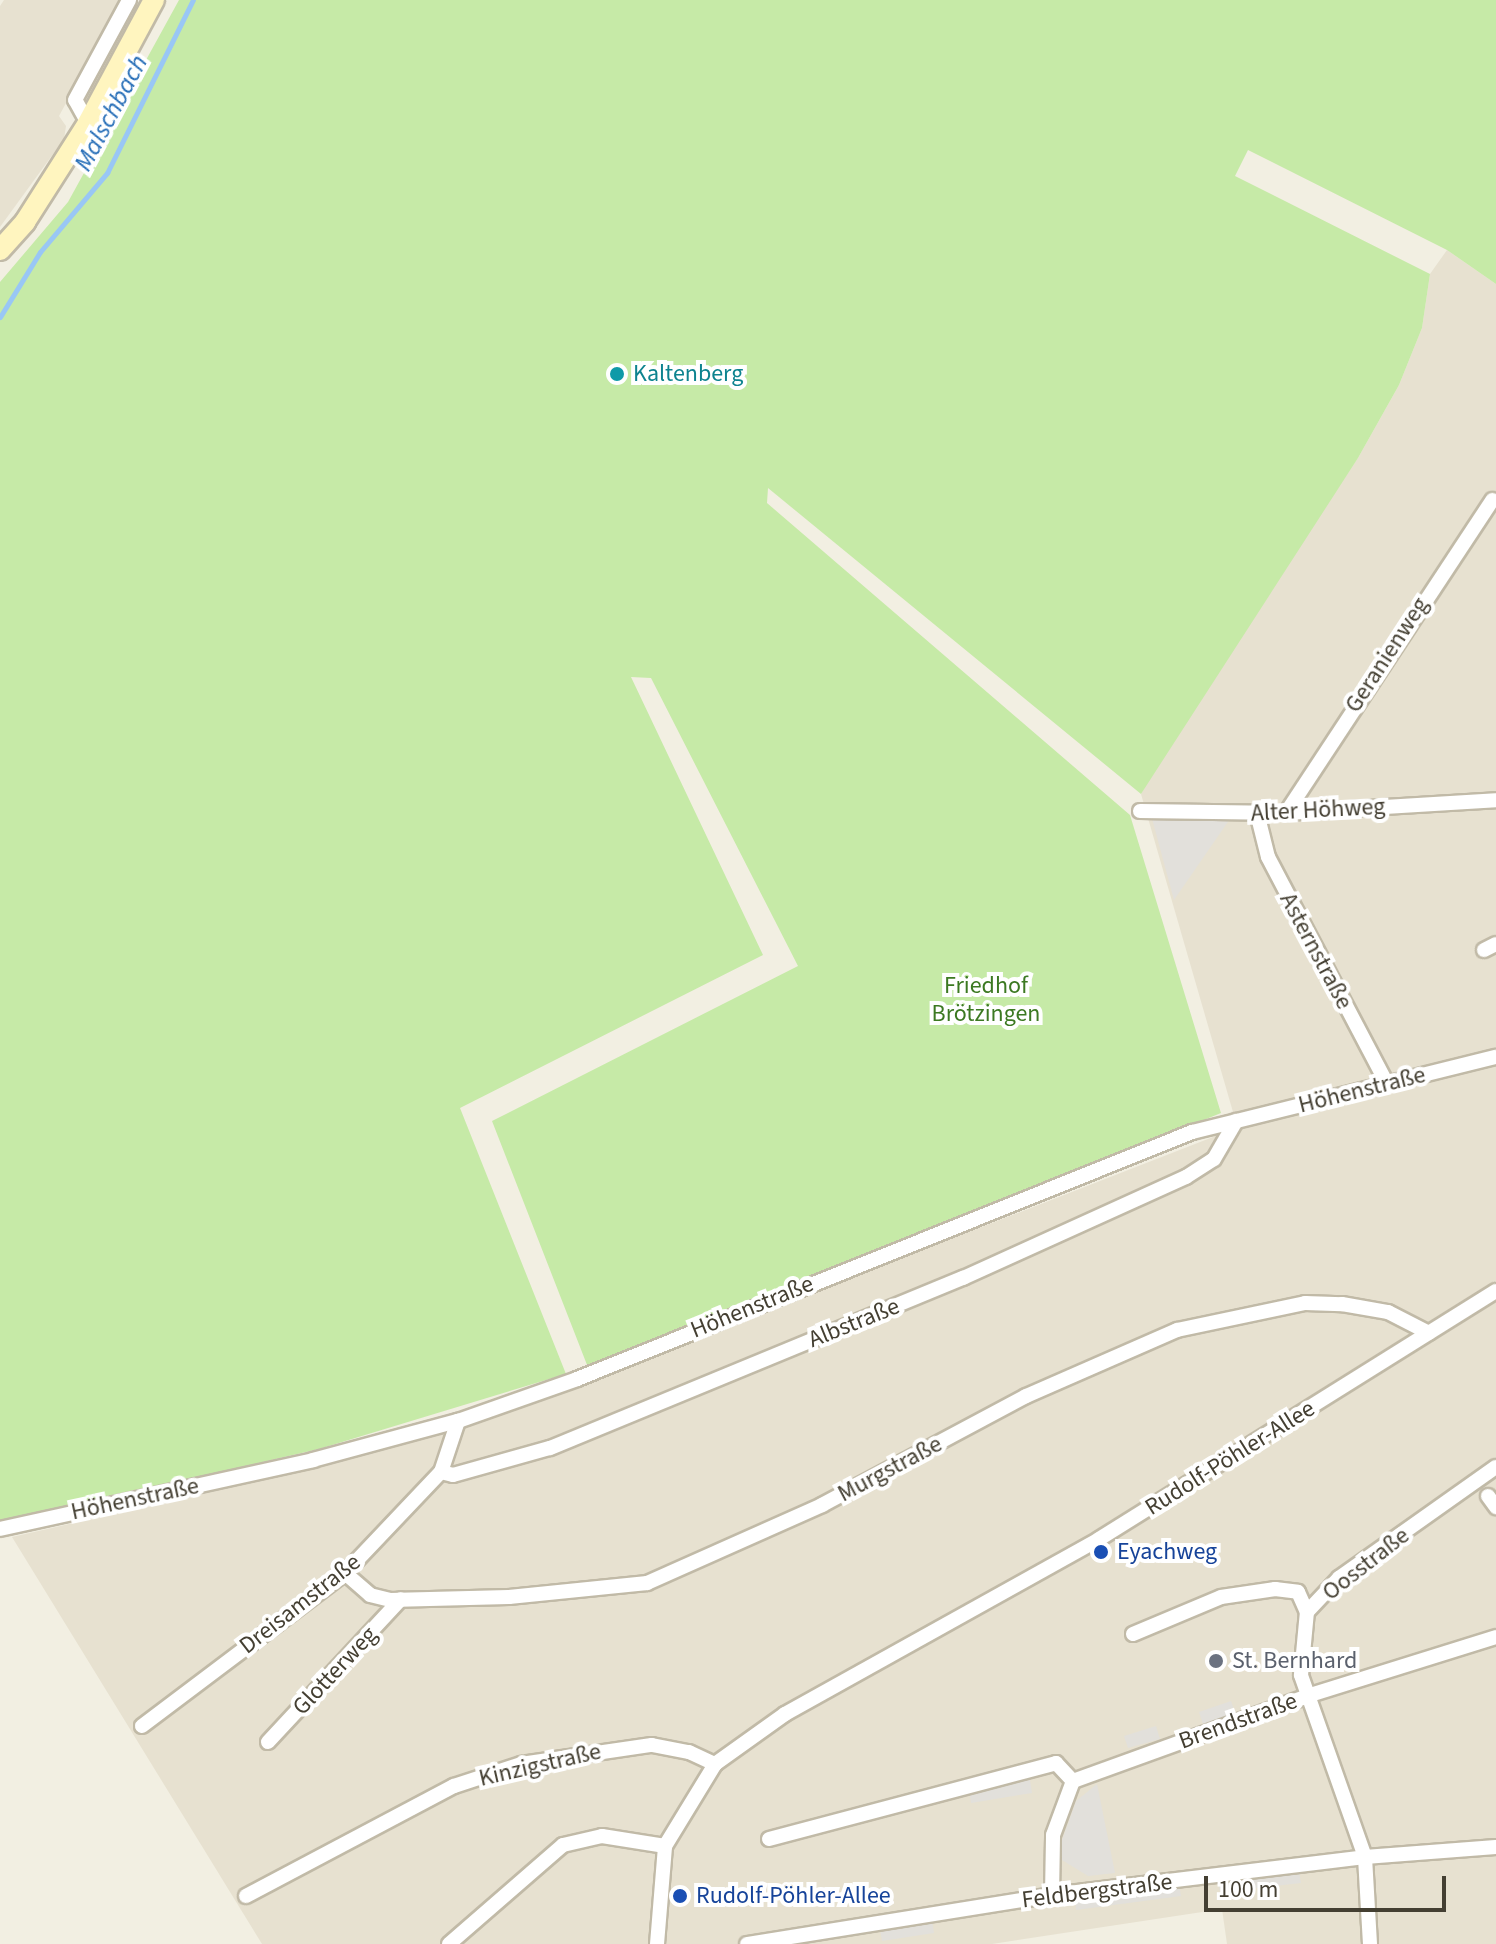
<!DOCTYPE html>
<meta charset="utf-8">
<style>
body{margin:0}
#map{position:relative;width:1496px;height:1944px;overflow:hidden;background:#f2efe2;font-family:"Source Sans 3",sans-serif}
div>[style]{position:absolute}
.residential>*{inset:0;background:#e7e1d0}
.green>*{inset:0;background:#c6eaa7}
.parking>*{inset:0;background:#e2e0db}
.stream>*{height:5px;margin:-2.5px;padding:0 2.5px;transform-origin:2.5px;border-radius:2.5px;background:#99c7f5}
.roads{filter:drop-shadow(2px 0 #c1baa7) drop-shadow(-2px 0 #c1baa7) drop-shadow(0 2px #c1baa7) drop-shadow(0 -2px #c1baa7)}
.street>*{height:14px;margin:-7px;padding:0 7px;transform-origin:7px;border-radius:7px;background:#fff}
.secondary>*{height:20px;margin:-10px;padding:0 10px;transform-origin:10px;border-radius:10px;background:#fff5bf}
.dots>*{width:22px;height:22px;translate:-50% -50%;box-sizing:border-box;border:4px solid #fff;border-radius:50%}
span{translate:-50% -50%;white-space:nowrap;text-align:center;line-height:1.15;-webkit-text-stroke:8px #fff;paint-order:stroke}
.culture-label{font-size:24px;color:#0d838f}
.left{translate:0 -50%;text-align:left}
.street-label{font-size:24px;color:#443f32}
.park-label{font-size:24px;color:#3c7922}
.transit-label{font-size:24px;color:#164399}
.worship-label{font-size:24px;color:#5b616d}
.water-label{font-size:26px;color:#256db7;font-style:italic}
.scale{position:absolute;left:1204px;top:1876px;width:242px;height:36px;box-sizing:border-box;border:4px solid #443f32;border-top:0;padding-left:10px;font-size:24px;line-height:28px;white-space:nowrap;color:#443f32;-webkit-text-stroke:6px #fff;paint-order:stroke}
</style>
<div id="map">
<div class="residential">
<i style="clip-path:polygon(4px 0,122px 0,59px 116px,66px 126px,64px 139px,0 227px,0 6px)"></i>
<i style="clip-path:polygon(1447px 250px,1496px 284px,1496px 1944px,1227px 1944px,1222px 1909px,992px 1944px,262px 1944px,12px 1537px,329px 1465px,609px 1372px,1213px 1137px,1233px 1112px,1141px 794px,1175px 731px,1358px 458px,1399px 385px,1422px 328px,1430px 274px)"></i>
</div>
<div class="green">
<i style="clip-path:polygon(179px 0,1496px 0,1496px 284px,1447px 250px,1248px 150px,1235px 176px,1430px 274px,1422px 328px,1399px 385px,1358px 458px,1141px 794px,768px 488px,767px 503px,1130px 815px,1221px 1113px,589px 1370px,492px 1121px,798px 966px,651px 678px,631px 677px,763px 955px,460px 1108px,566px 1374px,319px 1449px,0 1523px,0 282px,68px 202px)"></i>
</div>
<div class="parking">
<i style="clip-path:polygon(1150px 811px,1234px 813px,1174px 900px)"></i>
<i style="clip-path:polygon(1231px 1701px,1235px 1713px,1203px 1724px,1199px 1712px)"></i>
<i style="clip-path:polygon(1156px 1726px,1160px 1739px,1128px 1748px,1124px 1736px)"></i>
<i style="clip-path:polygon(1030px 1780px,1032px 1793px,971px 1803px,969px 1790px)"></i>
<i style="clip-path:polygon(1097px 1784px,1115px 1873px,1088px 1876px,1062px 1860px,1060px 1846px,1076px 1801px)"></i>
<i style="clip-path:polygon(1299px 1871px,1301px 1883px,1220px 1892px,1218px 1881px)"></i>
<i style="clip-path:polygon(1179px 1884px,1181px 1896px,1076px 1910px,1075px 1898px)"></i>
<i style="clip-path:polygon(932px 1921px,934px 1933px,882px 1941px,880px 1929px)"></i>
</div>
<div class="stream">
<i style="left:0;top:317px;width:76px;rotate:-58.4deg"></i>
<i style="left:40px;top:252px;width:104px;rotate:-49.7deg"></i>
<i style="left:107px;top:173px;width:193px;rotate:-63.6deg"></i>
</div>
<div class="roads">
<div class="street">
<i style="left:88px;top:123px;width:26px;rotate:-119deg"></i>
<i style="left:75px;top:100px;width:114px;rotate:-61.6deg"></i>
<i style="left:1140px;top:811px;width:146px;rotate:0.8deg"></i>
<i style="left:1286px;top:813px;width:210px;rotate:-3.5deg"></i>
<i style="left:1257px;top:813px;width:45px;rotate:76deg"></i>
<i style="left:1268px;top:857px;width:256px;rotate:62.3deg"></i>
<i style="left:1286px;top:813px;width:375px;rotate:-56.6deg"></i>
<i style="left:1484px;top:950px;width:13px;rotate:-27deg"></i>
<i style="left:441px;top:1472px;width:12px;rotate:14deg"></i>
<i style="left:453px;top:1475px;width:101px;rotate:-15.6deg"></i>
<i style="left:550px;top:1448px;width:447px;rotate:-22.4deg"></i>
<i style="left:963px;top:1278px;width:245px;rotate:-24.4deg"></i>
<i style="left:1186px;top:1177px;width:33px;rotate:-33deg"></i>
<i style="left:1214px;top:1159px;width:44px;rotate:-59.9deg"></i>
<i style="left:1488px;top:1496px;width:14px;rotate:54deg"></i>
<i style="left:0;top:1529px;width:321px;rotate:-12.4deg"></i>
<i style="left:313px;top:1460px;width:150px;rotate:-15.1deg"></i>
<i style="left:458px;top:1421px;width:126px;rotate:-19.4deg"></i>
<i style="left:577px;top:1379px;width:663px;rotate:-21.88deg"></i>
<i style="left:1192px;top:1132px;width:313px;rotate:-13.9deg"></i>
<i style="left:345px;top:1573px;width:33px;rotate:41deg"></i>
<i style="left:370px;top:1595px;width:21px;rotate:14deg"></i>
<i style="left:390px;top:1600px;width:119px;rotate:-1.4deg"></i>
<i style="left:509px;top:1597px;width:139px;rotate:-5.8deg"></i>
<i style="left:647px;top:1583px;width:192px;rotate:-24deg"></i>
<i style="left:822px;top:1505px;width:231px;rotate:-28.1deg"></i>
<i style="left:1026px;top:1396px;width:165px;rotate:-23.6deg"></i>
<i style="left:1177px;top:1330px;width:131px;rotate:-11.9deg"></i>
<i style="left:1305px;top:1303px;width:37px;rotate:2deg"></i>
<i style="left:1342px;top:1304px;width:47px;rotate:9.9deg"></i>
<i style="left:1388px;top:1312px;width:46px;rotate:27.1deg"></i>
<i style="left:1133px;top:1634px;width:95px;rotate:-22.8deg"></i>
<i style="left:1221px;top:1597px;width:55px;rotate:-8.4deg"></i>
<i style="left:1275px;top:1589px;width:23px;rotate:7deg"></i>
<i style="left:1298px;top:1592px;width:22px;rotate:66deg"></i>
<i style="left:142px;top:1726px;width:254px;rotate:-37deg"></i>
<i style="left:345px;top:1573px;width:139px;rotate:-46.5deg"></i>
<i style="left:441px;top:1472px;width:54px;rotate:-71.6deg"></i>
<i style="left:268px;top:1742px;width:195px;rotate:-47.1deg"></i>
<i style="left:769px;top:1839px;width:297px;rotate:-14.8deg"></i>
<i style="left:1056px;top:1763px;width:25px;rotate:47deg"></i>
<i style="left:1073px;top:1781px;width:252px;rotate:-19.9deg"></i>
<i style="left:1310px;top:1695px;width:195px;rotate:-17.3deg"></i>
<i style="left:1052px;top:1895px;width:60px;rotate:-89deg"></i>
<i style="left:1053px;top:1835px;width:58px;rotate:-69.7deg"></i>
<i style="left:246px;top:1896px;width:235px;rotate:-27.9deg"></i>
<i style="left:454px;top:1786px;width:71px;rotate:-18.2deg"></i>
<i style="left:521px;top:1764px;width:132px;rotate:-8.3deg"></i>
<i style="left:652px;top:1745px;width:38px;rotate:11deg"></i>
<i style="left:689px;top:1752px;width:29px;rotate:25deg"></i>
<i style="left:449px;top:1944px;width:151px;rotate:-41deg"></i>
<i style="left:563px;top:1845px;width:40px;rotate:-13deg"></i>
<i style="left:602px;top:1836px;width:64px;rotate:9deg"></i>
<i style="left:657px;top:1944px;width:98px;rotate:-85.3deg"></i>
<i style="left:665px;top:1846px;width:96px;rotate:-58.6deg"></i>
<i style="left:715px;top:1764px;width:86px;rotate:-35.5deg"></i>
<i style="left:785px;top:1714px;width:359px;rotate:-29.1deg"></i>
<i style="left:1099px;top:1539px;width:468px;rotate:-32deg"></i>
<i style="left:747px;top:1944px;width:309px;rotate:-9.1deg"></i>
<i style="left:1052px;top:1895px;width:315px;rotate:-6.9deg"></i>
<i style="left:1365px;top:1857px;width:131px;rotate:-4.4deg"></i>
<i style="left:1370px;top:1944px;width:87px;rotate:-93.3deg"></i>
<i style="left:1365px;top:1857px;width:193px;rotate:-109.4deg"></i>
<i style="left:1301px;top:1675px;width:63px;rotate:-84.6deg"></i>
<i style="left:1307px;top:1612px;width:47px;rotate:-46.7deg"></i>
<i style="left:1339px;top:1578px;width:192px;rotate:-35.3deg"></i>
</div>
<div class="secondary">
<i style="left:0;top:250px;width:38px;rotate:-48deg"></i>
<i style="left:25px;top:222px;width:117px;rotate:-57.5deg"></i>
<i style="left:88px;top:123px;width:140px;rotate:-61.8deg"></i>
</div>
</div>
<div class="dots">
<i style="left:617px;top:374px;background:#0f9aa8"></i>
<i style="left:1101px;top:1552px;background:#1a4fb4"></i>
<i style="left:1216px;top:1661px;background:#6b7280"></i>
<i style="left:680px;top:1896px;background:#1a4fb4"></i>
</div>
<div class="culture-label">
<span class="left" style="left:633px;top:374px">Kaltenberg</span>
</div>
<div class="street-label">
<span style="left:1387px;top:655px;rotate:-57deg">Geranienweg</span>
<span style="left:1318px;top:810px;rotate:-3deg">Alter Höhweg</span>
<span style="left:1316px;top:951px;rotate:62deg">Asternstraße</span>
<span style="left:1362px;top:1090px;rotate:-14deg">Höhenstraße</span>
<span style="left:752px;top:1307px;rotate:-22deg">Höhenstraße</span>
<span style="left:854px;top:1323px;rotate:-22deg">Albstraße</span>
<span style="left:1230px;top:1458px;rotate:-32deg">Rudolf-Pöhler-Allee</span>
<span style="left:890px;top:1469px;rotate:-28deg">Murgstraße</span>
<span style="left:135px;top:1499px;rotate:-12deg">Höhenstraße</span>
<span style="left:1366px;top:1564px;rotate:-38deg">Oosstraße</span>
<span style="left:300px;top:1604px;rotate:-38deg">Dreisamstraße</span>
<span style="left:335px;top:1671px;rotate:-47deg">Glotterweg</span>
<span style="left:1238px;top:1721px;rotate:-20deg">Brendstraße</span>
<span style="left:540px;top:1765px;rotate:-13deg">Kinzigstraße</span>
<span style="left:1097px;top:1891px;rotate:-7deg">Feldbergstraße</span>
</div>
<div class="park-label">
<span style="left:986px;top:1000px">Friedhof<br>Brötzingen</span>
</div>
<div class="transit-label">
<span class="left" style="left:1117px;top:1552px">Eyachweg</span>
<span class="left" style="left:696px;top:1896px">Rudolf-Pöhler-Allee</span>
</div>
<div class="worship-label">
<span class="left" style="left:1232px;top:1661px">St. Bernhard</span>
</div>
<div class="water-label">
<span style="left:111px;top:113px;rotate:-62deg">Malschbach</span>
</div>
<div class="scale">100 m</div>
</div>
